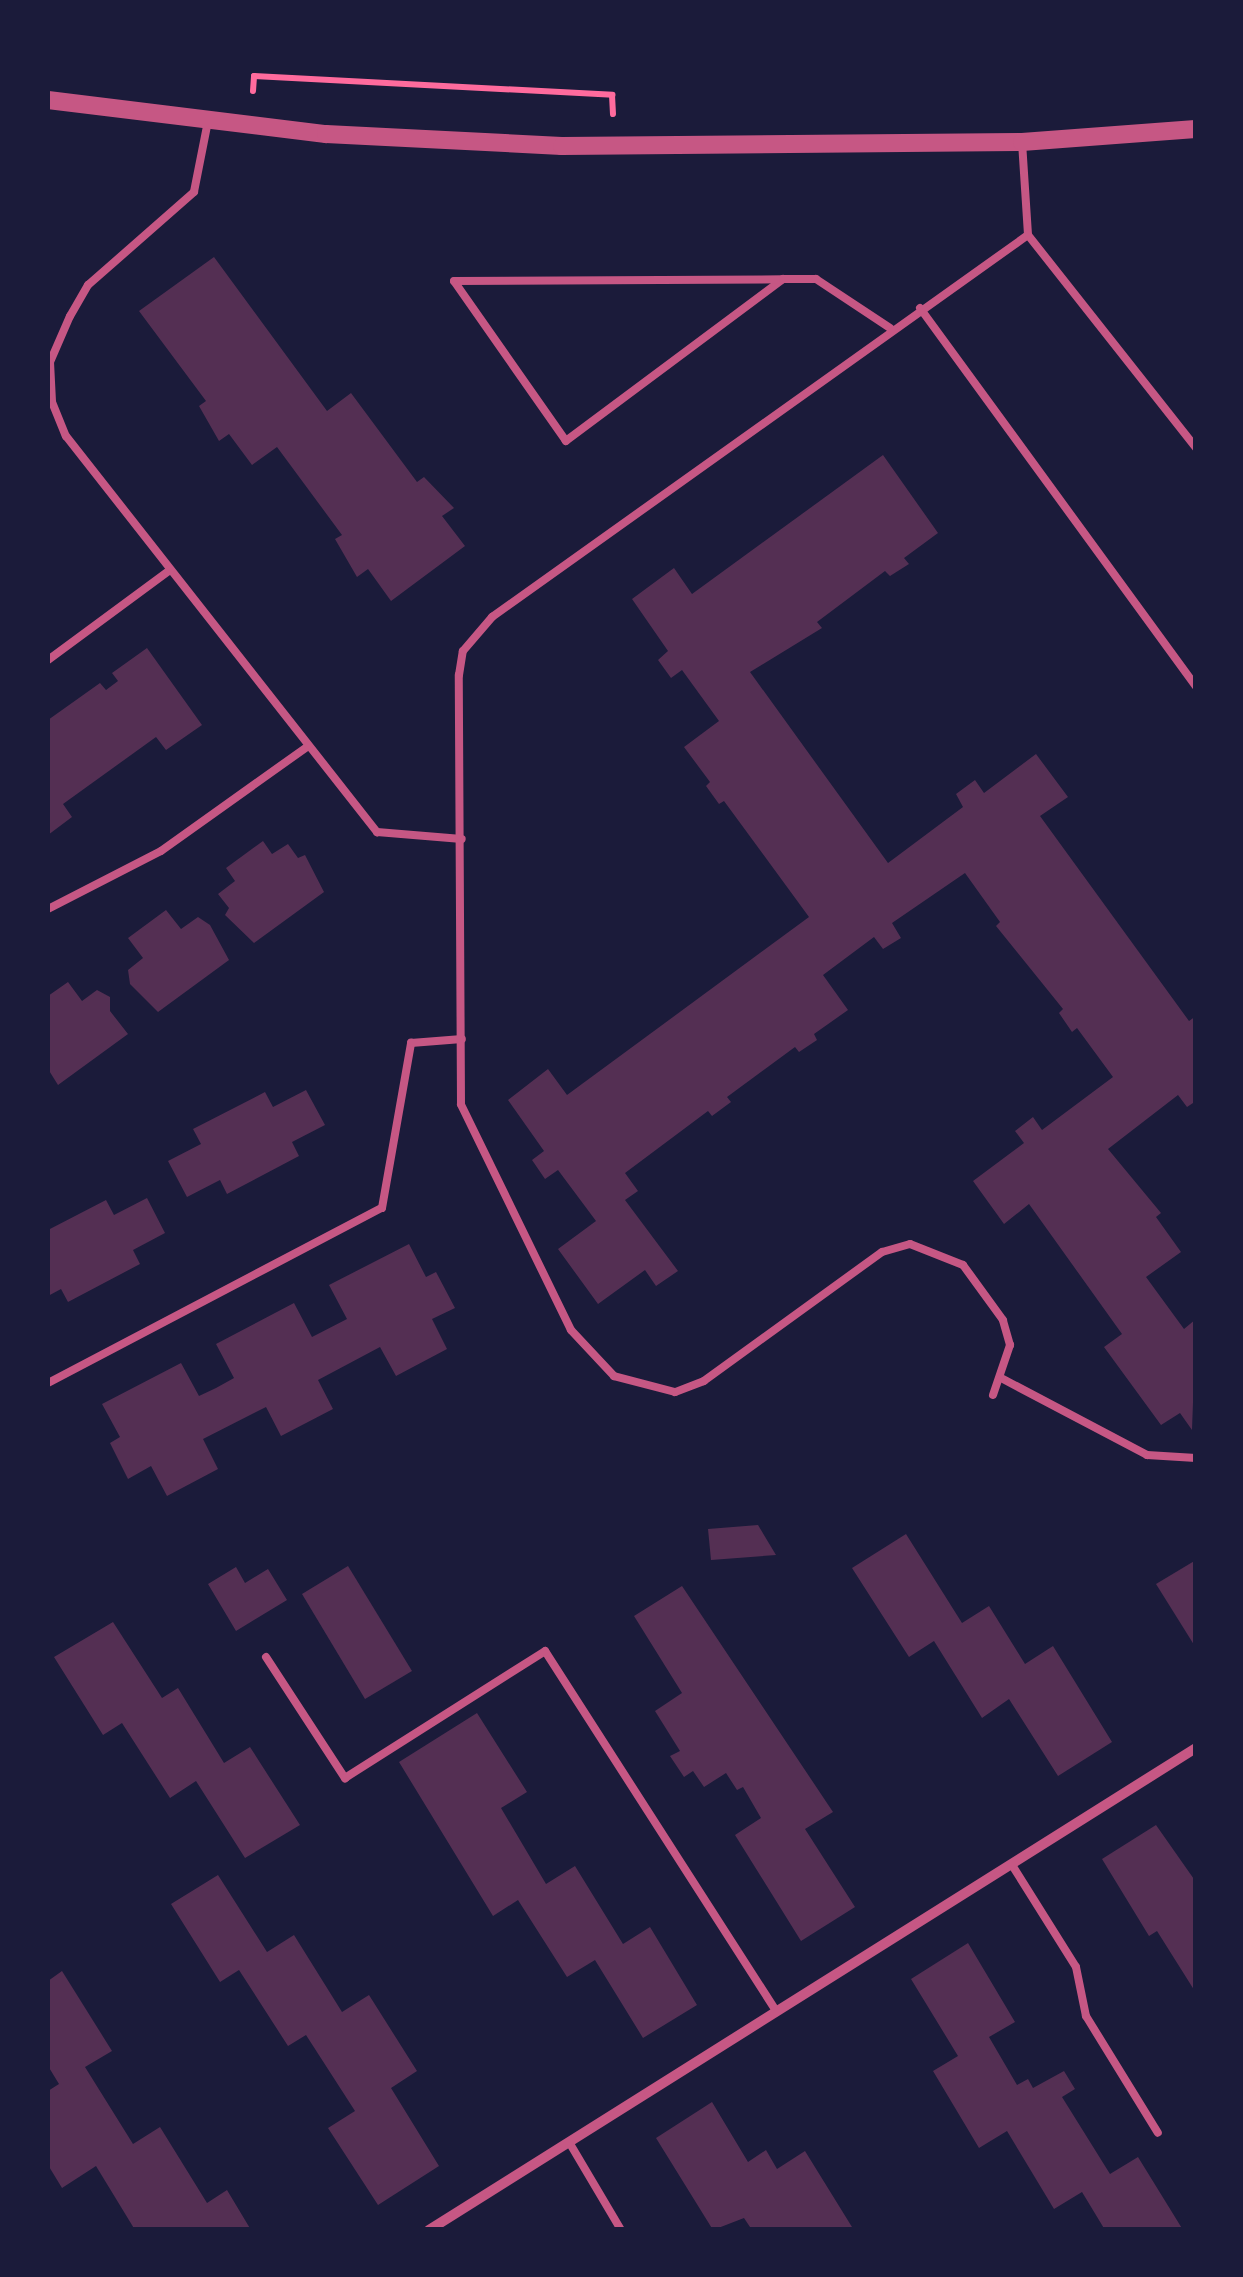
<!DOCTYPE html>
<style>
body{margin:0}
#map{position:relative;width:1243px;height:2277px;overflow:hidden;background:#1b1b3a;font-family:Helvetica,sans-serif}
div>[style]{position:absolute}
.building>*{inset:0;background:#542f53}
.path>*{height:6px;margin:-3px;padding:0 3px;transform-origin:3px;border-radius:3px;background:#ff6b9d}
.service>*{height:8px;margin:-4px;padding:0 4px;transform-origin:4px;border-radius:4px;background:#c65784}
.minor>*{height:10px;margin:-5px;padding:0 5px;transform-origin:5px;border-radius:5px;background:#c65784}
.tertiary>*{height:18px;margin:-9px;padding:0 9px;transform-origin:9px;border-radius:9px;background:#c65784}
span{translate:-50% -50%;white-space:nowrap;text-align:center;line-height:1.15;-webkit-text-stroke:9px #1b1b3a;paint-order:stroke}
.frame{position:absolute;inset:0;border:50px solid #1b1b3a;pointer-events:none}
</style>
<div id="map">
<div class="building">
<i style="clip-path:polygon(214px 257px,327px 411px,351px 393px,417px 482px,424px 477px,454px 508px,442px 516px,465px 546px,391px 601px,368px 569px,357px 577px,335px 539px,342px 535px,277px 447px,252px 465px,229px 434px,219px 441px,199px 406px,206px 401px,139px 311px)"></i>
<i style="clip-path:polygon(883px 455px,938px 533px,904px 558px,909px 564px,890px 576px,885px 571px,817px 622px,822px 628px,750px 672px,888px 863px,963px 807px,956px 794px,975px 780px,984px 793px,1036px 754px,1068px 797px,1040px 816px,1189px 1021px,1196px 1016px,1196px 1101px,1187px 1107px,1178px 1095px,1108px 1149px,1161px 1213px,1156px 1217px,1181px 1252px,1146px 1277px,1184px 1329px,1196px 1319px,1192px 1430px,1180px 1413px,1161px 1425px,1104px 1347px,1122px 1334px,1029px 1204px,1004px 1224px,973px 1181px,1024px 1143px,1015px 1131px,1033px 1117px,1042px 1130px,1113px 1077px,1077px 1028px,1072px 1032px,1059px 1013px,1063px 1009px,996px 926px,1000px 922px,965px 873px,892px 923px,901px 938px,883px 949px,874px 937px,823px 975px,848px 1010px,814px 1034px,817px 1040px,799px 1052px,795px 1047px,727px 1097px,731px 1102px,712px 1116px,708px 1111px,625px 1173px,638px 1191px,625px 1200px,678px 1271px,656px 1286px,645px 1270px,598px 1304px,558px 1249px,596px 1221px,558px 1170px,545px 1179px,532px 1160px,544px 1151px,508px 1100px,548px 1069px,567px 1095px,809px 917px,724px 801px,719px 804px,706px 786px,710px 782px,684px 747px,719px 721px,682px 670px,671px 678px,658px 660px,668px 651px,632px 599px,674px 568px,692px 594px)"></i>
<i style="clip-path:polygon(147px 648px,202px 725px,166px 750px,156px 737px,63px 804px,72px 817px,48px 835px,48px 720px,100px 683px,106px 690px,118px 681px,112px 673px)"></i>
<i style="clip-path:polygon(263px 841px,272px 854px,288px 844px,298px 858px,305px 855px,324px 892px,254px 943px,225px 915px,229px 908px,218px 894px,235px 881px,226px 868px)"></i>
<i style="clip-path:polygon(166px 910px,181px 929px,198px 917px,210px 925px,229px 960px,158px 1012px,130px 984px,128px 970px,143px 958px,128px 938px)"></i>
<i style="clip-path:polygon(68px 982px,82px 1001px,97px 990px,110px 997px,110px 1011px,128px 1034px,58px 1085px,48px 1069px,48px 996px)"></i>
<i style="clip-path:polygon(306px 1090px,325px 1125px,292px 1142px,299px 1156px,227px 1194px,220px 1180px,187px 1197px,168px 1161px,201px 1144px,193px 1129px,265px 1092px,273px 1107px)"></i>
<i style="clip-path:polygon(147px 1198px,165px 1233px,133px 1250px,140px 1264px,68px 1302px,61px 1289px,48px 1296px,48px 1230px,106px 1200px,114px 1215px)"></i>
<i style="clip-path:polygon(409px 1244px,426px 1277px,436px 1272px,455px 1308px,432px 1319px,447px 1349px,396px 1376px,380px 1347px,318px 1380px,333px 1409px,281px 1436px,266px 1407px,203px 1439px,218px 1469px,167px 1496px,151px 1466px,128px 1479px,110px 1443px,120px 1437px,102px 1404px,181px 1363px,199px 1396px,216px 1388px,234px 1378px,216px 1344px,294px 1303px,312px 1337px,347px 1319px,329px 1285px)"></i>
<i style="clip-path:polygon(758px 1525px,776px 1555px,711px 1560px,708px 1529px)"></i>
<i style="clip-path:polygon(906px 1534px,962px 1623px,989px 1606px,1025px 1664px,1053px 1646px,1112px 1742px,1058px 1776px,1009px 1699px,982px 1718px,934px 1641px,909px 1657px,852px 1568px)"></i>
<i style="clip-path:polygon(1196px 1560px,1196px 1648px,1156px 1584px)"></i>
<i style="clip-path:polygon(348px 1566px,412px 1671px,365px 1699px,302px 1594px)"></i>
<i style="clip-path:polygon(236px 1567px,245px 1583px,268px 1569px,287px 1600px,236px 1631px,208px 1584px)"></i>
<i style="clip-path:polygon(682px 1586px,833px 1812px,805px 1829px,855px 1907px,801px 1941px,735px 1835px,761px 1818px,743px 1787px,737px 1790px,726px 1773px,704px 1787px,693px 1771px,684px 1777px,670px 1756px,680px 1751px,655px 1711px,682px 1693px,634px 1616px)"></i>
<i style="clip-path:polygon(113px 1622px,162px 1698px,178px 1688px,224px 1763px,250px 1747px,300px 1825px,245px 1858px,196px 1781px,170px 1798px,122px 1723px,103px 1735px,54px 1657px)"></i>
<i style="clip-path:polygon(477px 1713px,527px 1792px,501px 1808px,546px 1884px,575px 1866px,623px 1944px,650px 1927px,697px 2005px,643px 2038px,595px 1960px,567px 1977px,518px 1900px,493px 1916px,399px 1762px)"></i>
<i style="clip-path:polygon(1156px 1825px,1196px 1882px,1196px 1993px,1157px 1931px,1149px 1936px,1102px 1859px)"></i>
<i style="clip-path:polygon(218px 1875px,267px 1952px,294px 1935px,342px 2012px,369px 1995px,417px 2071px,391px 2088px,439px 2166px,378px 2205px,328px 2128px,355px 2111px,306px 2035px,288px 2046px,239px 1970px,220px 1982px,171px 1904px)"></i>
<i style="clip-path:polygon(968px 1943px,1015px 2022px,989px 2037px,1017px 2085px,1028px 2079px,1033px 2088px,1064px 2071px,1075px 2089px,1062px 2097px,1110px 2174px,1138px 2157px,1183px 2230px,1105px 2230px,1082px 2192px,1054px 2209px,1007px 2131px,979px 2148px,933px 2071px,958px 2056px,911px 1979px)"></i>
<i style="clip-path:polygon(62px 1971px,112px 2051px,85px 2067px,133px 2144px,160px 2127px,207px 2203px,227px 2190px,251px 2230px,135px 2230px,96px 2166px,62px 2188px,48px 2165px,48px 2091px,59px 2084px,48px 2066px,48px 1981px)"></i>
<i style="clip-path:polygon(712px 2102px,748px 2162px,766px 2150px,777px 2169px,805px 2151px,852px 2227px,752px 2230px,744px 2218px,713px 2230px,656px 2138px)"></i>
</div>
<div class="path">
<i style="left:253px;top:91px;width:15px;rotate:-86deg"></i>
<i style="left:254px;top:76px;width:359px;rotate:3deg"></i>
<i style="left:612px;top:95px;width:19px;rotate:87deg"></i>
</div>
<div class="service">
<i style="left:208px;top:121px;width:72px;rotate:101.2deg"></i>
<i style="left:194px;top:192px;width:141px;rotate:138.7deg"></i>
<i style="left:88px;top:285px;width:36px;rotate:120deg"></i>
<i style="left:70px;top:316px;width:50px;rotate:113.5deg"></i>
<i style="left:50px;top:362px;width:40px;rotate:87.1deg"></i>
<i style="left:52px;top:402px;width:37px;rotate:68deg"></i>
<i style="left:66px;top:436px;width:504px;rotate:51.86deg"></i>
<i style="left:377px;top:832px;width:85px;rotate:4.7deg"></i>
<i style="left:1022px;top:142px;width:93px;rotate:86.3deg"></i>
<i style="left:1028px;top:235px;width:271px;rotate:51.7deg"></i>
<i style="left:783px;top:279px;width:271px;rotate:143.3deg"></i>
<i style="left:566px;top:441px;width:195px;rotate:-125deg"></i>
<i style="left:454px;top:281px;width:329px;rotate:-0.3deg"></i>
<i style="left:783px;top:279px;width:33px"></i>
<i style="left:816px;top:279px;width:89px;rotate:33.5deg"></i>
<i style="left:920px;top:308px;width:468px;rotate:53.9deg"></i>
<i style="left:48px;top:660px;width:152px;rotate:-36.4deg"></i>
<i style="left:48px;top:909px;width:127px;rotate:-27.2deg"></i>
<i style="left:161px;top:851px;width:181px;rotate:-35.5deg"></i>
<i style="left:1003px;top:1379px;width:163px;rotate:27.8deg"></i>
<i style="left:1147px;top:1455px;width:49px;rotate:3.5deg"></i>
<i style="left:48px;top:1383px;width:377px;rotate:-27.7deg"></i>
<i style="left:382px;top:1208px;width:168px;rotate:-80deg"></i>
<i style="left:411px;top:1043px;width:51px;rotate:-4.5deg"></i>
<i style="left:993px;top:1395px;width:53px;rotate:-71.2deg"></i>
<i style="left:1010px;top:1345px;width:26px;rotate:-106deg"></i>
<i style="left:1003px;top:1320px;width:68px;rotate:-126deg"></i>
<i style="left:963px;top:1265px;width:57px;rotate:-158.4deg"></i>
<i style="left:910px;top:1244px;width:29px;rotate:164deg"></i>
<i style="left:882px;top:1252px;width:220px;rotate:144.1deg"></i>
<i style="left:704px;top:1381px;width:31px;rotate:159deg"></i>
<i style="left:675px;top:1392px;width:63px;rotate:-165.3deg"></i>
<i style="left:614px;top:1376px;width:63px;rotate:-133.1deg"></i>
<i style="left:571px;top:1330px;width:251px;rotate:-116deg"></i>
<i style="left:461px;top:1104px;width:429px;rotate:-90.3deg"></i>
<i style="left:459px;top:675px;width:24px;rotate:-81deg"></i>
<i style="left:463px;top:651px;width:45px;rotate:-49.5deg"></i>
<i style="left:492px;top:617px;width:658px;rotate:-35.48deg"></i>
<i style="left:266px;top:1657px;width:145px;rotate:56.9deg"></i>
<i style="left:345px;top:1778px;width:237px;rotate:-32.4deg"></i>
<i style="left:545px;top:1651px;width:429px;rotate:57.3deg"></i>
<i style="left:1012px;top:1865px;width:120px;rotate:57.9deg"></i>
<i style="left:1076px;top:1967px;width:50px;rotate:78.5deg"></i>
<i style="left:1086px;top:2016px;width:137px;rotate:58.4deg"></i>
<i style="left:569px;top:2142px;width:102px;rotate:59.4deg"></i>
</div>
<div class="minor">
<i style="left:429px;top:2230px;width:906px;rotate:-32.15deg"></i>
</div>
<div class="tertiary">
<i style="left:48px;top:100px;width:280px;rotate:7deg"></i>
<i style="left:326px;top:134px;width:236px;rotate:2.9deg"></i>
<i style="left:562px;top:146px;width:460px;rotate:-0.5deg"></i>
<i style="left:1022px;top:142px;width:174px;rotate:-4.3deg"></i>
</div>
<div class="frame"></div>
</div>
